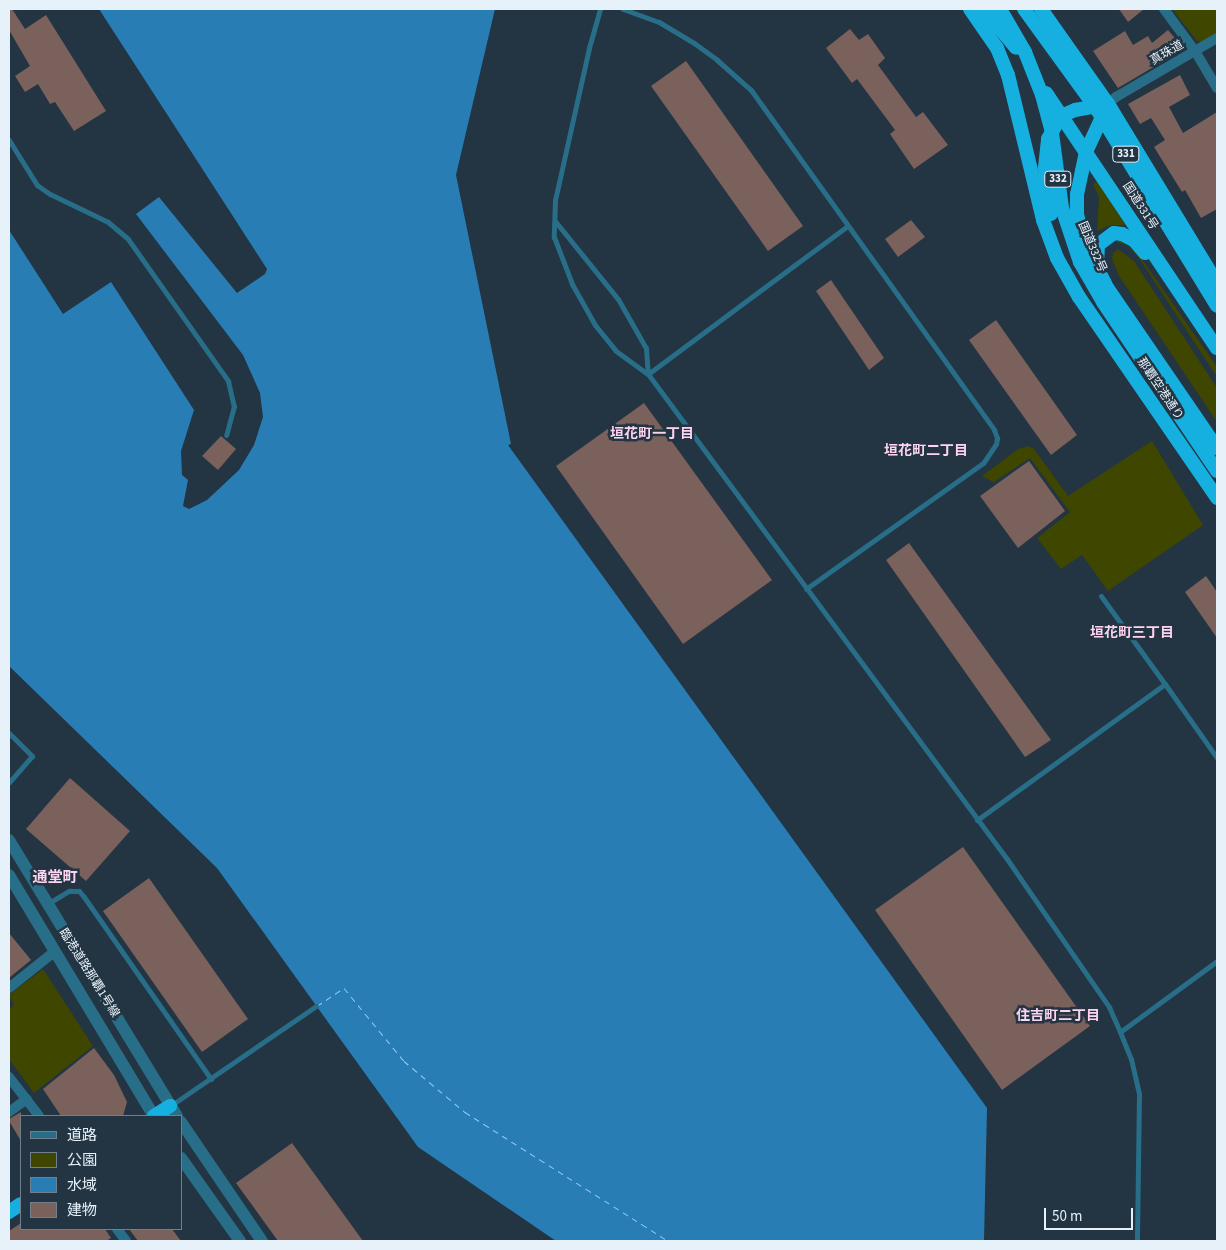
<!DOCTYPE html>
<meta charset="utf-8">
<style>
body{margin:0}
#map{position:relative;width:1226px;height:1250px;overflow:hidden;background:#233442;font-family:"Source Sans 3","Noto Sans JP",sans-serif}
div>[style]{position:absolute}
.green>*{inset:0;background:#3e4600}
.water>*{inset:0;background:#287db5}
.ferry>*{height:1px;margin-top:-0.5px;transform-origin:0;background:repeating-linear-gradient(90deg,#8ec9f6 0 6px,transparent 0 11px)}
.building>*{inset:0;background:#7a615c}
.service>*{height:5px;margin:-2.5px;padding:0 2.5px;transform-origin:2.5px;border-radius:2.5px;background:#286e88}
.minor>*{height:10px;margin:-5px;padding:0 5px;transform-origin:5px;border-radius:5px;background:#286e88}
.tertiary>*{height:12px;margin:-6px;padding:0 6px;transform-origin:6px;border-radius:6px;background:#286e88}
.trunk>*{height:14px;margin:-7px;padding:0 7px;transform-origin:7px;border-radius:7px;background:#16b0e0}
span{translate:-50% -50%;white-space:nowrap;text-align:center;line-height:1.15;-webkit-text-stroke:5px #233442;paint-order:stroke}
.shield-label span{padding:1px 4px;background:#233442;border:1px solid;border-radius:4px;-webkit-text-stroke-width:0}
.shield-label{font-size:11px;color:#e6f1fa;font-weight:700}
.street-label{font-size:12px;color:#e6f1fa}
.neighbourhood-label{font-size:14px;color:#fdd3ef;font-weight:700}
.quarter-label{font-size:15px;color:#fdd3ef;font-weight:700}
.frame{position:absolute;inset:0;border:10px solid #e6f1fa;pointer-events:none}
.legend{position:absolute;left:20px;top:1115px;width:162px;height:115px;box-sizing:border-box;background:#233442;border:1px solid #71808c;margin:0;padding:6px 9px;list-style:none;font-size:15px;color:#e6f1fa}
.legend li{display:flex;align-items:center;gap:10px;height:25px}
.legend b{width:25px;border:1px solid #71808c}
.scale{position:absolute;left:1044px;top:1208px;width:89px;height:22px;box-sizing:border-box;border:2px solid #e6f1fa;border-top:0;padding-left:6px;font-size:15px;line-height:18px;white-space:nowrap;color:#e6f1fa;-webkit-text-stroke:4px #233442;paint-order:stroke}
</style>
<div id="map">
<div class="green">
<i style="clip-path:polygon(1172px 9px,1217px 9px,1217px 33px,1203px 42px,1197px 41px)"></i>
<i style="clip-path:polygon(1097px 182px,1125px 224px,1124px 225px,1111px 225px,1097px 231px,1099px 197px,1093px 184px)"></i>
<i style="clip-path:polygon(1113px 241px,1121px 241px,1137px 252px,1217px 367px,1217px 377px,1137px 255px,1127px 245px)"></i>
<i style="clip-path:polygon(1118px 249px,1134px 261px,1217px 388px,1217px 422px,1119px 276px,1112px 259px,1113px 253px)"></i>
<i style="clip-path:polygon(1152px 441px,1203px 525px,1108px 591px,1082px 555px,1061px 569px,1037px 538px,1070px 512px,1030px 458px,994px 482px,982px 476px,1018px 449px,1028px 446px,1034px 449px,1068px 496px)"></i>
<i style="clip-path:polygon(43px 969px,93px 1046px,34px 1093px,9px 1059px,9px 1009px,14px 1005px,9px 995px)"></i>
</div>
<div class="water">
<i style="clip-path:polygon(99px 9px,495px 9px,456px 175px,511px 444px,508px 445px,987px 1108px,984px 1241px,556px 1241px,418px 1147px,217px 868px,9px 666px,9px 230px,63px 314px,111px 282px,194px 410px,181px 451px,182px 475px,188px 480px,183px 506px,189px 509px,207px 500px,239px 470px,254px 445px,263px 417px,260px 393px,243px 355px,136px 214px,159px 197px,237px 293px,265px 274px,267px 269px)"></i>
</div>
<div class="ferry">
<i style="left:317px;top:1006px;width:32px;rotate:-34deg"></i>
<i style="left:344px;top:988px;width:94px;rotate:50.6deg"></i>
<i style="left:404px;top:1061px;width:80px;rotate:39.9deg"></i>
<i style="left:465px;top:1112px;width:241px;rotate:32.4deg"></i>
</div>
<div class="building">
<i style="clip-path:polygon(9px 9px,12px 9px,25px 29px,46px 15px,106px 111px,74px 131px,55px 102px,50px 104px,38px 84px,25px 92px,15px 76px,30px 66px,9px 30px)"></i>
<i style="clip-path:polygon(1119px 9px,1144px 9px,1128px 22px)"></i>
<i style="clip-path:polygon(850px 29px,859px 40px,868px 34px,885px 58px,878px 65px,916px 117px,923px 112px,948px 145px,914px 169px,890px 134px,895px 130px,857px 79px,852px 83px,826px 48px)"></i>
<i style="clip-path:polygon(1168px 30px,1184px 49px,1118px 88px,1093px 51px,1125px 31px,1133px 45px,1148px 36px,1152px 43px)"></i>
<i style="clip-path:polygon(686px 61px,803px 226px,768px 251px,651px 86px)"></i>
<i style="clip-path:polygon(1180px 75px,1190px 95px,1169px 107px,1183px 133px,1217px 112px,1217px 209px,1201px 218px,1185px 190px,1182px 192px,1154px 147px,1165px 140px,1151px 118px,1140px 124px,1128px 104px)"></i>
<i style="clip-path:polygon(911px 220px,925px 237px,898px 257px,885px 239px)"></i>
<i style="clip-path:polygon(831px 280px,884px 358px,869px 370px,816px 291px)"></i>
<i style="clip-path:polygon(996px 320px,1077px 435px,1051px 455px,969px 340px)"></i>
<i style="clip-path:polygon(644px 403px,772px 580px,683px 644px,556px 466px)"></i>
<i style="clip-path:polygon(221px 436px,236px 449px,218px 470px,202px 456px)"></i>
<i style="clip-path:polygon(1029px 461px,1065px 511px,1018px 548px,980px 496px)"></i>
<i style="clip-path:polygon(909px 543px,1051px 740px,1025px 757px,886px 560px)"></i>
<i style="clip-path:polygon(1206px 576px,1217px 592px,1217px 638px,1185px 592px)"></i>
<i style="clip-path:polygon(70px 778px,130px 831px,86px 881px,26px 829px)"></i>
<i style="clip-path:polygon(963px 847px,1090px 1026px,1002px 1090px,875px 910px)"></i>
<i style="clip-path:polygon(149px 878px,248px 1019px,202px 1052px,103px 911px)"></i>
<i style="clip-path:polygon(9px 933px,31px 960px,9px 978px)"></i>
<i style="clip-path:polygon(94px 1048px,114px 1075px,127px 1102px,123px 1116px,61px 1116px,43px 1089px)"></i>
<i style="clip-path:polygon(21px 1112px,21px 1141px,9px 1121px,9px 1119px)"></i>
<i style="clip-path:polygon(292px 1143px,363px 1241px,278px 1241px,236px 1183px)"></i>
<i style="clip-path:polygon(21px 1223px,21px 1229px,105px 1229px,111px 1238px,106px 1241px,9px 1241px,9px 1231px)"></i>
<i style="clip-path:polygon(129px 1229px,172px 1229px,181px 1241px,138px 1241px)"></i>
</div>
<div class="service">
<i style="left:600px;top:9px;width:41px;rotate:105.8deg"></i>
<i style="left:589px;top:48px;width:156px;rotate:102.6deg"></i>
<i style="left:555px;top:200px;width:37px;rotate:92deg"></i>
<i style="left:554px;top:237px;width:50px;rotate:69deg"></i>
<i style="left:572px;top:284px;width:47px;rotate:60.7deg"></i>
<i style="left:595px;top:325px;width:33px;rotate:51deg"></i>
<i style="left:616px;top:351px;width:39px;rotate:36deg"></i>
<i style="left:648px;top:374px;width:603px;rotate:53.49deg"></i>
<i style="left:1007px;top:859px;width:180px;rotate:55.4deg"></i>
<i style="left:1109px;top:1007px;width:27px;rotate:66deg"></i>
<i style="left:1120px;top:1032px;width:120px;rotate:-36.2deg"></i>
<i style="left:623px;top:9px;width:38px;rotate:20deg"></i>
<i style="left:659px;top:22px;width:41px;rotate:31deg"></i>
<i style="left:694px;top:43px;width:29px;rotate:36deg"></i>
<i style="left:717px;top:60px;width:45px;rotate:41.4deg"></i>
<i style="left:751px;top:90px;width:418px;rotate:54.4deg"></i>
<i style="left:994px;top:430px;width:9px;rotate:69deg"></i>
<i style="left:997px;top:438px;width:6px;rotate:99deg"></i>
<i style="left:996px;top:444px;width:23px;rotate:124deg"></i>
<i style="left:983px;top:463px;width:217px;rotate:144.6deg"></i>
<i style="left:9px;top:140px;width:53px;rotate:58.1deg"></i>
<i style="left:37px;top:185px;width:16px;rotate:35deg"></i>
<i style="left:50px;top:194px;width:64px;rotate:25.8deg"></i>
<i style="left:108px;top:222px;width:26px;rotate:40deg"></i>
<i style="left:128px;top:239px;width:174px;rotate:54.8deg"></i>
<i style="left:228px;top:381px;width:26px;rotate:77deg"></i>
<i style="left:234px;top:406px;width:30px;rotate:105deg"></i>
<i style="left:555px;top:221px;width:100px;rotate:51.1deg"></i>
<i style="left:618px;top:299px;width:56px;rotate:60.3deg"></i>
<i style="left:646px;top:348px;width:26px;rotate:86deg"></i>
<i style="left:648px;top:374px;width:248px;rotate:-36.6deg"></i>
<i style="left:1101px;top:596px;width:109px;rotate:54deg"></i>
<i style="left:9px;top:733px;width:33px;rotate:45deg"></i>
<i style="left:32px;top:756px;width:35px;rotate:131deg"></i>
<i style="left:977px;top:820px;width:232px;rotate:-35.9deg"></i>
<i style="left:1165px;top:684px;width:90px;rotate:54.9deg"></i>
<i style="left:47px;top:904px;width:26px;rotate:-31deg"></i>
<i style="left:69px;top:891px;width:10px"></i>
<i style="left:79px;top:891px;width:8px;rotate:50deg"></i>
<i style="left:84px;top:897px;width:222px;rotate:55.1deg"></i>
<i style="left:1120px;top:1032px;width:29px;rotate:68deg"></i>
<i style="left:1131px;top:1059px;width:36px;rotate:77deg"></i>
<i style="left:1139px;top:1094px;width:147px;rotate:90.8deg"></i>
<i style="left:170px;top:1106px;width:177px;rotate:-34.4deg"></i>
</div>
<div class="minor">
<i style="left:1164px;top:9px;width:52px;rotate:53.6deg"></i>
<i style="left:1195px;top:51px;width:43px;rotate:59.3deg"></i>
<i style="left:1108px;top:104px;width:11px;rotate:-41deg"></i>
<i style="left:1116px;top:97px;width:117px;rotate:-30.3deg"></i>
<i style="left:9px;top:988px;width:58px;rotate:-38.7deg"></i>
<i style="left:9px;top:1077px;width:49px;rotate:52.4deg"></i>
<i style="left:9px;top:1112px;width:22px;rotate:-36deg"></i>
<i style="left:117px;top:1229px;width:15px;rotate:53deg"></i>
</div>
<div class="tertiary">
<i style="left:9px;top:840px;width:323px;rotate:58.7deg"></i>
<i style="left:9px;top:875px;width:281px;rotate:59deg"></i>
<i style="left:181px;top:1122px;width:144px;rotate:55.8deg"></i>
<i style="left:181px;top:1158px;width:102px;rotate:54.6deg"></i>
</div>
<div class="trunk">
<i style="left:970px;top:9px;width:47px;rotate:55.3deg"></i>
<i style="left:997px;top:48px;width:29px;rotate:68deg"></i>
<i style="left:1008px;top:75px;width:149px;rotate:76.4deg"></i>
<i style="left:1043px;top:220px;width:40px;rotate:69.8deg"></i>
<i style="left:1057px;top:258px;width:45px;rotate:60.6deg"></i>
<i style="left:1079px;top:297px;width:244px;rotate:55.5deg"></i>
<i style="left:984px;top:9px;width:50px;rotate:50.6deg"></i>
<i style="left:1000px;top:9px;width:50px;rotate:59.8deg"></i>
<i style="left:1025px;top:52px;width:46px;rotate:68.4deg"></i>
<i style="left:1042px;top:95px;width:39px;rotate:75deg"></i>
<i style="left:1052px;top:133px;width:76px;rotate:82.4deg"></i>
<i style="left:1062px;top:208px;width:57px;rotate:71.6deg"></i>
<i style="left:1080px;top:262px;width:46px;rotate:60.1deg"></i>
<i style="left:1103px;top:302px;width:204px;rotate:56deg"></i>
<i style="left:1024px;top:9px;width:126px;rotate:54deg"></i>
<i style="left:1098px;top:111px;width:228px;rotate:58.6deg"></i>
<i style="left:1041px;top:9px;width:116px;rotate:54.8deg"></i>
<i style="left:1108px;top:104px;width:210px;rotate:58.7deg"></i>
<i style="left:1046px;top:93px;width:307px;rotate:56.2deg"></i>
<i style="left:1108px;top:104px;width:53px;rotate:114.6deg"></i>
<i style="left:1086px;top:152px;width:19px;rotate:102deg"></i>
<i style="left:1082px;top:171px;width:24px;rotate:102deg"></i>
<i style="left:1077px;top:194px;width:20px;rotate:90deg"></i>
<i style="left:1077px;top:214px;width:22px;rotate:77deg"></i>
<i style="left:1082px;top:235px;width:25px;rotate:67deg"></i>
<i style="left:1092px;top:258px;width:35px;rotate:63deg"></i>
<i style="left:1108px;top:289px;width:193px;rotate:55.6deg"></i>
<i style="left:1051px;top:214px;width:46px;rotate:-97.4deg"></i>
<i style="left:1045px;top:168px;width:29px;rotate:-84deg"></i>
<i style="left:1048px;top:139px;width:26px;rotate:-61deg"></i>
<i style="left:1061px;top:116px;width:15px;rotate:-23deg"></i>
<i style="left:1075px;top:110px;width:28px;rotate:-10deg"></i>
<i style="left:1097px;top:264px;width:19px;rotate:-87deg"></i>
<i style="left:1098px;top:245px;width:20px;rotate:-37deg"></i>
<i style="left:1114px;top:233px;width:8px;rotate:7deg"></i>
<i style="left:1122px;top:234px;width:13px;rotate:27deg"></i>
<i style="left:1134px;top:240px;width:17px;rotate:50deg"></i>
<i style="left:154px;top:1116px;width:19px;rotate:-32deg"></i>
<i style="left:9px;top:1212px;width:14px;rotate:-34deg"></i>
</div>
<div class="shield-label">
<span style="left:1126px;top:154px">331</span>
<span style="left:1058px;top:179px">332</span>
</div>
<div class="street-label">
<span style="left:1167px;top:53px;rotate:-30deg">真珠道</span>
<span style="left:1140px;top:206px;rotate:57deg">国道331号</span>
<span style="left:1092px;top:247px;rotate:67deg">国道332号</span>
<span style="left:1160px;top:389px;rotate:56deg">那覇空港通り</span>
<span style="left:89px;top:973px;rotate:58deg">臨港道路那覇1号線</span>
</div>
<div class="neighbourhood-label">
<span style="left:652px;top:434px">垣花町一丁目</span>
<span style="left:926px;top:451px">垣花町二丁目</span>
<span style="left:1132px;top:633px">垣花町三丁目</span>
<span style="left:1058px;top:1016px">住吉町二丁目</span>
</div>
<div class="quarter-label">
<span style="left:55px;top:878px">通堂町</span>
</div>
<div class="frame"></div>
<ul class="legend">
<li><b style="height:6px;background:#286e88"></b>道路</li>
<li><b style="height:14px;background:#3e4600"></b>公園</li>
<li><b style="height:14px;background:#287db5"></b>水域</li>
<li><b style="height:14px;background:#7a615c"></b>建物</li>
</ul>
<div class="scale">50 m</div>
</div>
